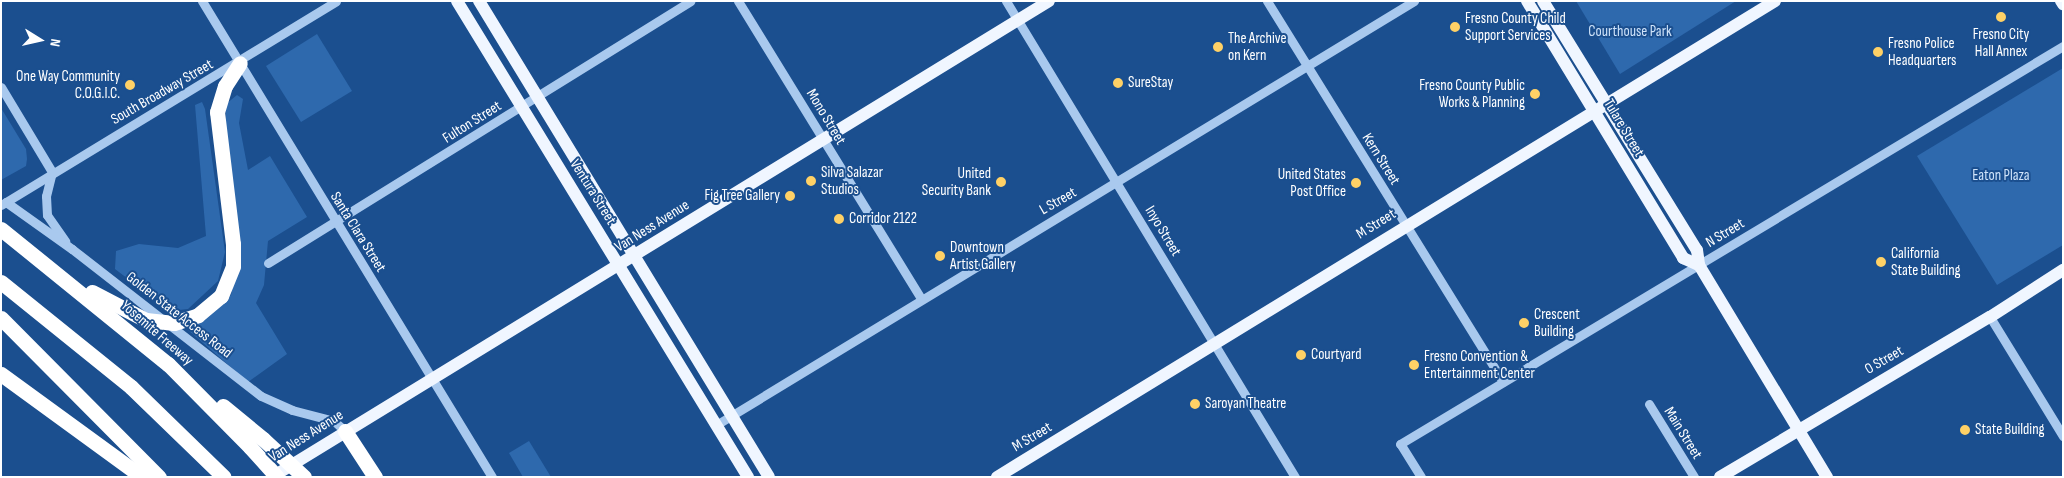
<!DOCTYPE html>
<style>
body{margin:0}
#map{position:relative;width:2064px;height:478px;overflow:hidden;background:#1b4f8f;font-family:"Sofia Sans Condensed",sans-serif}
div>[style]{position:absolute}
.green>*{inset:0;background:#2e69ad}
.minor>*{height:9px;margin:-4.5px;padding:0 4.5px;transform-origin:4.5px;border-radius:4.5px;background:#a9c9ee}
.major>*{height:12px;margin:-6px;padding:0 6px;transform-origin:6px;border-radius:6px;background:#f0f6ff}
.highway>*{height:15px;margin:-7.5px;padding:0 7.5px;transform-origin:7.5px;border-radius:7.5px;background:#fff}
.highway-bridge>*{height:15px;margin:-7.5px;padding:0 7.5px;transform-origin:7.5px;border-radius:7.5px;background:#fff}
.dots>*{width:14px;height:14px;translate:-50% -50%;box-sizing:border-box;border:2px solid #1b4f8f;border-radius:50%}
span{translate:-50% -50%;white-space:nowrap;text-align:center;line-height:1.15;-webkit-text-stroke:4px #1b4f8f;paint-order:stroke}
.poi-label{font-size:15px;color:#fff}
.left{translate:0 -50%;text-align:left}
.right{translate:-100% -50%;text-align:right}
.park-label{font-size:15px;color:#cfe3fa}
.street-label{font-size:15px;color:#fff}
.frame{position:absolute;inset:0;border:2px solid #fff;pointer-events:none}
.north{position:absolute;left:15px;top:15px;width:50px;height:50px;-webkit-text-stroke:4px #1b4f8f;paint-order:stroke;rotate:100deg;font-size:14px;font-weight:700;line-height:20px;text-align:center;color:#fff}
.north::after{content:'';display:block;margin:auto;width:18px;height:22px;background:#fff;clip-path:polygon(50% 0,100% 100%,50% 72%,0 100%)}
</style>
<div id="map">
<div class="green">
<i style="clip-path:polygon(1576px 1px,1736px 1px,1620px 74px)"></i>
<i style="clip-path:polygon(317px 34px,352px 91px,301px 122px,266px 66px)"></i>
<i style="clip-path:polygon(2063px 68px,2063px 245px,1997px 285px,1917px 156px)"></i>
<i style="clip-path:polygon(237px 95px,243px 99px,239px 123px,248px 170px,270px 156px,307px 217px,268px 241px,264px 285px,256px 303px,287px 354px,248px 382px,188px 330px,231px 295px,240px 254px,226px 148px,226px 104px)"></i>
<i style="clip-path:polygon(202px 102px,205px 109px,225px 252px,218px 281px,188px 309px,170px 311px,115px 269px,116px 251px,139px 244px,178px 248px,206px 236px,195px 105px)"></i>
<i style="clip-path:polygon(1px 108px,26px 149px,27px 159px,26px 166px,1px 180px)"></i>
<i style="clip-path:polygon(529px 441px,551px 477px,523px 477px,509px 453px)"></i>
</div>
<div class="minor">
<i style="left:202px;top:1px;width:557px;rotate:58.65deg"></i>
<i style="left:738px;top:1px;width:349px;rotate:58.4deg"></i>
<i style="left:1006px;top:1px;width:557px;rotate:58.74deg"></i>
<i style="left:1267px;top:1px;width:448px;rotate:58.2deg"></i>
<i style="left:1px;top:87px;width:99px;rotate:59deg"></i>
<i style="left:52px;top:172px;width:25px;rotate:104deg"></i>
<i style="left:46px;top:196px;width:19px;rotate:87deg"></i>
<i style="left:47px;top:215px;width:32px;rotate:55deg"></i>
<i style="left:6px;top:202px;width:81px;rotate:35.5deg"></i>
<i style="left:72px;top:249px;width:239px;rotate:37.9deg"></i>
<i style="left:261px;top:396px;width:34px;rotate:24deg"></i>
<i style="left:292px;top:410px;width:43px;rotate:14.7deg"></i>
<i style="left:334px;top:421px;width:15px;rotate:42deg"></i>
<i style="left:1px;top:205px;width:392px;rotate:-31.3deg"></i>
<i style="left:268px;top:263px;width:497px;rotate:-31.8deg"></i>
<i style="left:1990px;top:317px;width:140px;rotate:58.5deg"></i>
<i style="left:1649px;top:404px;width:86px;rotate:58.3deg"></i>
<i style="left:716px;top:425px;width:817px;rotate:-31.28deg"></i>
<i style="left:1421px;top:477px;width:39px;rotate:-122deg"></i>
<i style="left:1400px;top:444px;width:773px;rotate:-30.98deg"></i>
</div>
<div class="major">
<i style="left:457px;top:1px;width:558px;rotate:58.56deg"></i>
<i style="left:479px;top:1px;width:557px;rotate:58.65deg"></i>
<i style="left:1527px;top:1px;width:301px;rotate:58.7deg"></i>
<i style="left:1683px;top:258px;width:17px;rotate:24deg"></i>
<i style="left:1543px;top:1px;width:293px;rotate:58.3deg"></i>
<i style="left:1697px;top:250px;width:15px;rotate:82deg"></i>
<i style="left:1699px;top:265px;width:248px;rotate:58.9deg"></i>
<i style="left:2061px;top:1px;width:4px;rotate:56deg"></i>
<i style="left:272px;top:477px;width:911px;rotate:-31.49deg"></i>
<i style="left:997px;top:477px;width:912px;rotate:-31.46deg"></i>
<i style="left:1720px;top:477px;width:314px;rotate:-30.7deg"></i>
<i style="left:1990px;top:317px;width:87px;rotate:-32.8deg"></i>
</div>
<div class="highway">
<i style="left:1px;top:229px;width:215px;rotate:39deg"></i>
<i style="left:168px;top:364px;width:117px;rotate:45.3deg"></i>
<i style="left:1px;top:282px;width:167px;rotate:38.9deg"></i>
<i style="left:131px;top:387px;width:129px;rotate:44.1deg"></i>
<i style="left:92px;top:292px;width:61px;rotate:27.4deg"></i>
<i style="left:198px;top:315px;width:30px;rotate:-40deg"></i>
<i style="left:221px;top:296px;width:32px;rotate:-68deg"></i>
<i style="left:233px;top:266px;width:22px;rotate:-90deg"></i>
<i style="left:233px;top:244px;width:133px;rotate:-96.9deg"></i>
<i style="left:217px;top:112px;width:27px;rotate:-73deg"></i>
<i style="left:225px;top:86px;width:27px;rotate:-57deg"></i>
<i style="left:1px;top:318px;width:224px;rotate:45.2deg"></i>
<i style="left:1px;top:374px;width:175px;rotate:36.1deg"></i>
<i style="left:223px;top:406px;width:52px;rotate:39.5deg"></i>
<i style="left:345px;top:431px;width:55px;rotate:56.9deg"></i>
</div>
<div class="highway-bridge">
<i style="left:146px;top:320px;width:28px;rotate:6deg"></i>
<i style="left:174px;top:323px;width:25px;rotate:-18deg"></i>
<i style="left:263px;top:439px;width:56px;rotate:42.8deg"></i>
<i style="left:250px;top:447px;width:40px;rotate:48deg"></i>
</div>
<div class="dots">
<i style="left:2001px;top:17px;background:#ffd166"></i>
<i style="left:1455px;top:27px;background:#ffd166"></i>
<i style="left:1218px;top:47px;background:#ffd166"></i>
<i style="left:1878px;top:52px;background:#ffd166"></i>
<i style="left:1118px;top:83px;background:#ffd166"></i>
<i style="left:130px;top:85px;background:#ffd166"></i>
<i style="left:1535px;top:94px;background:#ffd166"></i>
<i style="left:811px;top:181px;background:#ffd166"></i>
<i style="left:1001px;top:182px;background:#ffd166"></i>
<i style="left:1356px;top:183px;background:#ffd166"></i>
<i style="left:790px;top:196px;background:#ffd166"></i>
<i style="left:839px;top:219px;background:#ffd166"></i>
<i style="left:940px;top:256px;background:#ffd166"></i>
<i style="left:1881px;top:262px;background:#ffd166"></i>
<i style="left:1524px;top:323px;background:#ffd166"></i>
<i style="left:1301px;top:355px;background:#ffd166"></i>
<i style="left:1414px;top:365px;background:#ffd166"></i>
<i style="left:1195px;top:404px;background:#ffd166"></i>
<i style="left:1965px;top:430px;background:#ffd166"></i>
</div>
<div class="poi-label">
<span class="left" style="left:1465px;top:27px">Fresno County Child<br>Support Services</span>
<span style="left:2001px;top:43px">Fresno City<br>Hall Annex</span>
<span class="left" style="left:1228px;top:47px">The Archive<br>on Kern</span>
<span class="left" style="left:1888px;top:52px">Fresno Police<br>Headquarters</span>
<span class="right" style="left:120px;top:85px">One Way Community<br>C.O.G.I.C.</span>
<span class="left" style="left:1128px;top:83px">SureStay</span>
<span class="right" style="left:1525px;top:94px">Fresno County Public<br>Works &amp; Planning</span>
<span class="left" style="left:821px;top:181px">Silva Salazar<br>Studios</span>
<span class="right" style="left:991px;top:182px">United<br>Security Bank</span>
<span class="right" style="left:1346px;top:183px">United States<br>Post Office</span>
<span class="right" style="left:780px;top:196px">Fig Tree Gallery</span>
<span class="left" style="left:849px;top:219px">Corridor 2122</span>
<span class="left" style="left:950px;top:256px">Downtown<br>Artist Gallery</span>
<span class="left" style="left:1891px;top:262px">California<br>State Building</span>
<span class="left" style="left:1534px;top:323px">Crescent<br>Building</span>
<span class="left" style="left:1311px;top:355px">Courtyard</span>
<span class="left" style="left:1424px;top:365px">Fresno Convention &amp;<br>Entertainment Center</span>
<span class="left" style="left:1205px;top:404px">Saroyan Theatre</span>
<span class="left" style="left:1975px;top:430px">State Building</span>
</div>
<div class="park-label">
<span style="left:1630px;top:32px">Courthouse Park</span>
<span style="left:2001px;top:176px">Eaton Plaza</span>
</div>
<div class="street-label">
<span style="left:162px;top:92px;rotate:-30deg">South Broadway Street</span>
<span style="left:826px;top:117px;rotate:59deg">Mono Street</span>
<span style="left:472px;top:122px;rotate:-32deg">Fulton Street</span>
<span style="left:1624px;top:128px;rotate:59deg">Tulare Street</span>
<span style="left:1381px;top:159px;rotate:58deg">Kern Street</span>
<span style="left:593px;top:192px;rotate:58deg">Ventura Street</span>
<span style="left:1058px;top:201px;rotate:-30deg">L Street</span>
<span style="left:1376px;top:224px;rotate:-32deg">M Street</span>
<span style="left:652px;top:226px;rotate:-32deg">Van Ness Avenue</span>
<span style="left:1163px;top:231px;rotate:59deg">Inyo Street</span>
<span style="left:358px;top:232px;rotate:58deg">Santa Clara Street</span>
<span style="left:1725px;top:233px;rotate:-31deg">N Street</span>
<span style="left:179px;top:315px;rotate:38deg">Golden State Access Road</span>
<span style="left:157px;top:333px;rotate:41deg">Yosemite Freeway</span>
<span style="left:1884px;top:360px;rotate:-30deg">O Street</span>
<span style="left:1683px;top:433px;rotate:58deg">Main Street</span>
<span style="left:306px;top:436px;rotate:-32deg">Van Ness Avenue</span>
<span style="left:1032px;top:437px;rotate:-31deg">M Street</span>
</div>
<div class="frame"></div>
<div class="north">N</div>
</div>
